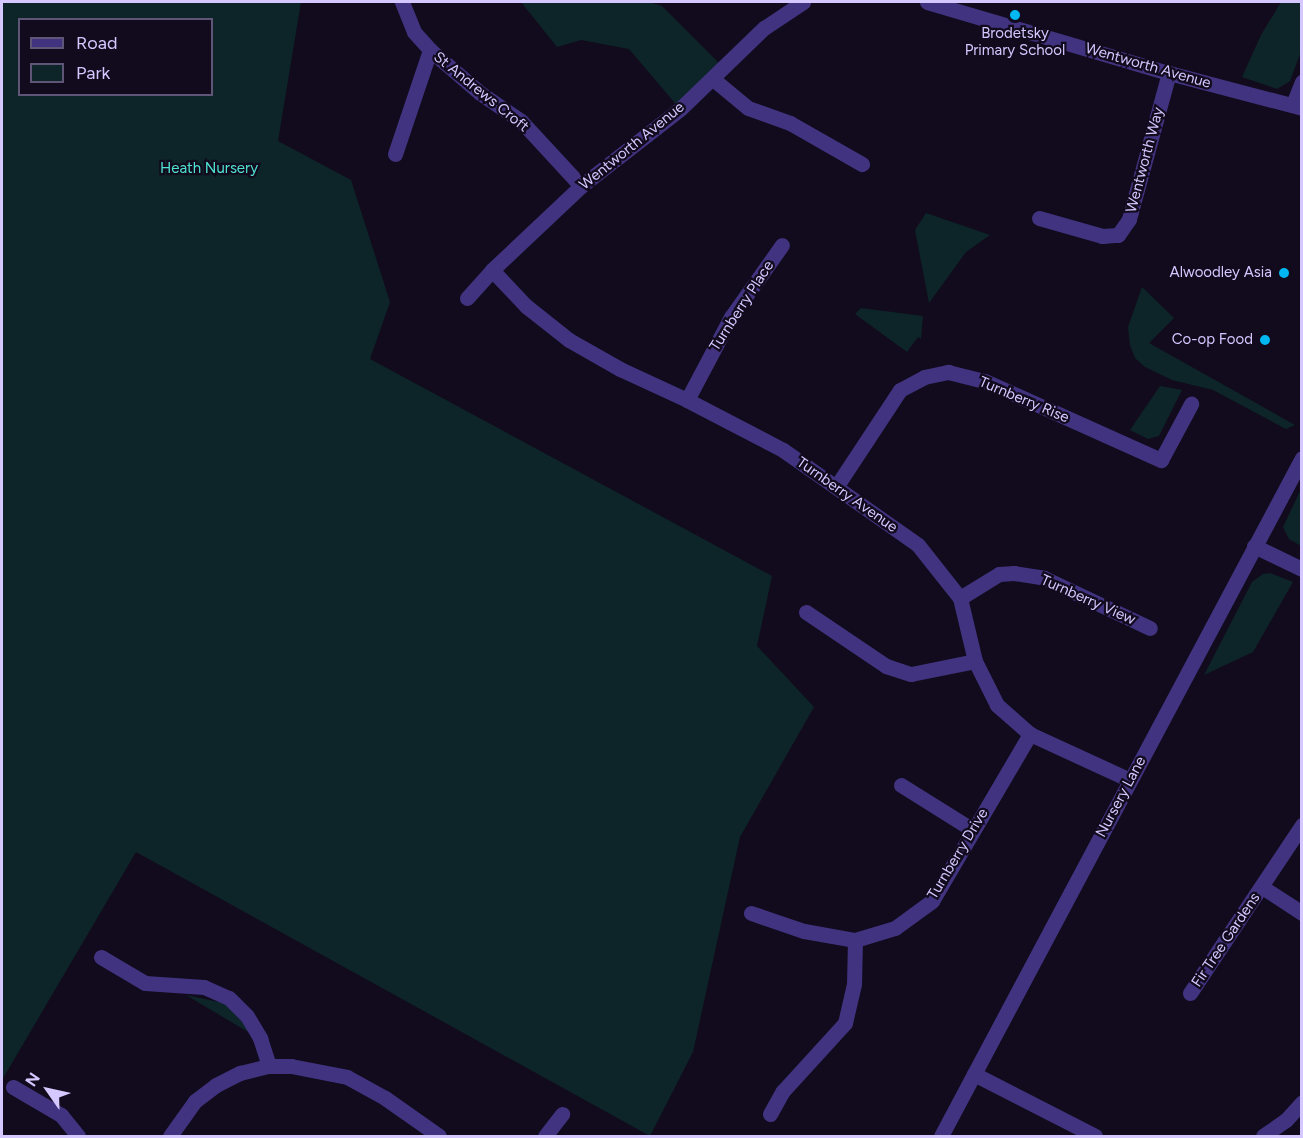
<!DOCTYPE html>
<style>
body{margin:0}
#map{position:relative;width:1303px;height:1138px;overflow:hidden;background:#110b1d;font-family:Figtree,sans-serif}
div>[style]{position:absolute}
.green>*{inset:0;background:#0d2528}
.minor>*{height:15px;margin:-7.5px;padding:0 7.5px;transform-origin:7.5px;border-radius:7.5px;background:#41337f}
.dots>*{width:16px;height:16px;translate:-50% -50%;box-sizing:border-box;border:3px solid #110b1d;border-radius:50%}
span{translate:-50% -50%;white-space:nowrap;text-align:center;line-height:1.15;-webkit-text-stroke:4.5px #110b1d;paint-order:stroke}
.poi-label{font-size:15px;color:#d5c7ff}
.right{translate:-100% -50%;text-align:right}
.street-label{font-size:15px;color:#d5c7ff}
.park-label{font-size:15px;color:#4fe3d3}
.frame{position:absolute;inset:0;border:3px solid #d5c7ff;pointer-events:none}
.legend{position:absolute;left:18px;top:18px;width:195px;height:78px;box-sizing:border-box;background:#110b1d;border:2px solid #5f5677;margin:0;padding:8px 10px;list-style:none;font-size:18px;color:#d5c7ff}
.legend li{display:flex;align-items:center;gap:12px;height:30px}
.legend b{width:30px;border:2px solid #5f5677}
.north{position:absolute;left:18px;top:1060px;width:60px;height:60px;-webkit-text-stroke:4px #110b1d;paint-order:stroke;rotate:304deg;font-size:16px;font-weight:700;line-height:24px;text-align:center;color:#d5c7ff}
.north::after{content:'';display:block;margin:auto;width:21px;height:27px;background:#d5c7ff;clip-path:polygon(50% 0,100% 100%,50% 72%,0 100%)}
</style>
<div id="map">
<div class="green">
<i style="clip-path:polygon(evenodd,2px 2px,301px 2px,278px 141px,351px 180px,390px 302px,370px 359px,772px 576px,757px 646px,814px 707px,740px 837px,693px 1052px,650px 1136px,136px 852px,2px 1080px,2px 2px,20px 20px,212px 20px,212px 94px,20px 94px,20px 20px)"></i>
<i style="clip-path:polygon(521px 2px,649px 2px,662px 6px,724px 68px,680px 109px,629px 49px,581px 40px,557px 47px)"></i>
<i style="clip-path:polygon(1281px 2px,1301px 2px,1302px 49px,1290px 81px,1277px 89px,1242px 77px,1261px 35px)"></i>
<i style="clip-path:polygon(926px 213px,990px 235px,966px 252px,929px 303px,915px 230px)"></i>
<i style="clip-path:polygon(1142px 287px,1174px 318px,1149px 343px,1295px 425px,1286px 429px,1213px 390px,1172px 380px,1145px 367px,1135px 358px,1130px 345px,1128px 327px)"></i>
<i style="clip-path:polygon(861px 308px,923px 316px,921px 339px,918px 337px,907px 352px,855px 314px)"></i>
<i style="clip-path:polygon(1160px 386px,1182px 390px,1159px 436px,1148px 439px,1130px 430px)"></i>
<i style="clip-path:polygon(1301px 489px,1301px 546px,1289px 539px,1283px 527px)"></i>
<i style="clip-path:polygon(1270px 573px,1293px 582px,1253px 652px,1204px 675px,1252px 582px,1263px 574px)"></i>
<i style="clip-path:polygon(186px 995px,223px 1003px,240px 1016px,248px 1032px)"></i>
</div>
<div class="minor">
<i style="left:402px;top:2px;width:32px;rotate:68deg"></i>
<i style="left:414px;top:32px;width:24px;rotate:48deg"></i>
<i style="left:430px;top:50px;width:66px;rotate:40.7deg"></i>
<i style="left:480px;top:93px;width:50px;rotate:34.3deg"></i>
<i style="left:521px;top:121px;width:88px;rotate:47.3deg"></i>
<i style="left:927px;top:2px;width:252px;rotate:16.4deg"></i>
<i style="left:1169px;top:73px;width:138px;rotate:14.7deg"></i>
<i style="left:713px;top:79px;width:45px;rotate:39.6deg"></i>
<i style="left:748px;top:108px;width:45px;rotate:19.7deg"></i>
<i style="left:790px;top:123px;width:83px;rotate:29.7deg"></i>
<i style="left:1293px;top:104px;width:24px;rotate:-68deg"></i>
<i style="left:395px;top:154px;width:110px;rotate:-71.4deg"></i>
<i style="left:1039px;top:218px;width:66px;rotate:15.9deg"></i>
<i style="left:1102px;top:236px;width:16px;rotate:-4deg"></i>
<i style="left:1118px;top:235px;width:19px;rotate:-55deg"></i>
<i style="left:1129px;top:219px;width:151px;rotate:-74.7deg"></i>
<i style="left:492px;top:270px;width:50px;rotate:46.6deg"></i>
<i style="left:526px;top:306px;width:55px;rotate:38.3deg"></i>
<i style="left:569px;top:340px;width:59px;rotate:29.6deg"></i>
<i style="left:620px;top:369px;width:74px;rotate:24.8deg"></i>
<i style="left:687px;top:400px;width:108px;rotate:27.5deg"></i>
<i style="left:783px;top:450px;width:165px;rotate:35.1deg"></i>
<i style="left:918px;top:545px;width:68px;rotate:51.6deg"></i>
<i style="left:960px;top:598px;width:65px;rotate:76.6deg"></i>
<i style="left:975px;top:661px;width:49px;rotate:63.4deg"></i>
<i style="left:997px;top:705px;width:44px;rotate:41.3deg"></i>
<i style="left:1030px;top:734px;width:110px;rotate:24.7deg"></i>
<i style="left:467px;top:298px;width:38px;rotate:-48deg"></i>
<i style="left:492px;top:270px;width:122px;rotate:-43.3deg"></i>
<i style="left:581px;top:186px;width:125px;rotate:-37.9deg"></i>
<i style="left:680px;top:109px;width:117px;rotate:-44deg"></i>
<i style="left:764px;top:28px;width:47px;rotate:-33.7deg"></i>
<i style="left:687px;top:400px;width:94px;rotate:-62.1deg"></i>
<i style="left:731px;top:317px;width:88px;rotate:-54.7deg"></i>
<i style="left:836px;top:487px;width:116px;rotate:-56.6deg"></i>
<i style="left:900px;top:390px;width:27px;rotate:-28deg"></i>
<i style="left:924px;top:377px;width:25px;rotate:-12deg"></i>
<i style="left:948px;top:372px;width:38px;rotate:14deg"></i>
<i style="left:985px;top:381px;width:193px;rotate:24.2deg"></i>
<i style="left:1161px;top:460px;width:64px;rotate:-61.8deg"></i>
<i style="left:1254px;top:546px;width:53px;rotate:25.6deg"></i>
<i style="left:960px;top:598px;width:46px;rotate:-31.6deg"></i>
<i style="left:999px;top:574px;width:15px;rotate:-4deg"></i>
<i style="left:1014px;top:573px;width:30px;rotate:9deg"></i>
<i style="left:1044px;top:578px;width:117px;rotate:25.3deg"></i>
<i style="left:806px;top:612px;width:97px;rotate:34deg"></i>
<i style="left:886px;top:666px;width:26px;rotate:18deg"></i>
<i style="left:911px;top:674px;width:65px;rotate:-11.5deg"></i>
<i style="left:901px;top:785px;width:85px;rotate:32deg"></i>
<i style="left:1262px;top:887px;width:48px;rotate:33deg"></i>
<i style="left:751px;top:913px;width:56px;rotate:18.8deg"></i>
<i style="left:804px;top:931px;width:52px;rotate:10deg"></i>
<i style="left:855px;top:940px;width:42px;rotate:-16.7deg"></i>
<i style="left:895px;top:928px;width:46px;rotate:-36.1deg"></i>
<i style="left:932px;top:901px;width:194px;rotate:-59.6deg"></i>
<i style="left:101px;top:957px;width:51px;rotate:30.6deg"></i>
<i style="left:145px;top:983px;width:59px;rotate:3.9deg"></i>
<i style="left:204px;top:987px;width:27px;rotate:24deg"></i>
<i style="left:229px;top:998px;width:25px;rotate:45deg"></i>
<i style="left:247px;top:1016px;width:26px;rotate:59deg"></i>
<i style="left:260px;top:1038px;width:29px;rotate:72deg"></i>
<i style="left:1190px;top:993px;width:202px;rotate:-56.3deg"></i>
<i style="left:974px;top:1074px;width:136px;rotate:27.1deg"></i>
<i style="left:13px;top:1087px;width:56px;rotate:30.3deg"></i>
<i style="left:61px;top:1115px;width:27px;rotate:51deg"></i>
<i style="left:770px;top:1114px;width:26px;rotate:-61deg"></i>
<i style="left:783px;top:1091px;width:92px;rotate:-47.6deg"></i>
<i style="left:845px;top:1023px;width:40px;rotate:-77deg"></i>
<i style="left:854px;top:984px;width:44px;rotate:-88.7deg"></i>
<i style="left:170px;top:1136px;width:43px;rotate:-54.5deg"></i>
<i style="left:195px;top:1101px;width:26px;rotate:-37deg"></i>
<i style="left:216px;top:1085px;width:27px;rotate:-27deg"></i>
<i style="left:240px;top:1073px;width:30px;rotate:-14deg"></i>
<i style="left:269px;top:1066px;width:22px"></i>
<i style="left:291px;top:1066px;width:57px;rotate:11.1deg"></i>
<i style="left:347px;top:1077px;width:43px;rotate:28.9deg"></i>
<i style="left:385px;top:1098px;width:66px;rotate:35.1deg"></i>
<i style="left:545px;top:1136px;width:28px;rotate:-52deg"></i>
<i style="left:941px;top:1136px;width:768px;rotate:-61.97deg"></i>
<i style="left:1263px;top:1136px;width:28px;rotate:-35deg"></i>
<i style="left:1286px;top:1120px;width:24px;rotate:-48deg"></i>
</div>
<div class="dots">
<i style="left:1015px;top:15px;background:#00b7f2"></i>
<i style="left:1284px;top:273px;background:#00b7f2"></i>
<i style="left:1265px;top:340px;background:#00b7f2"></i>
</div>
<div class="poi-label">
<span style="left:1015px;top:42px">Brodetsky<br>Primary School</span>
<span class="right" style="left:1272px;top:273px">Alwoodley Asia</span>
<span class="right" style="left:1253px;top:340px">Co-op Food</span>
</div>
<div class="street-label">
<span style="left:1148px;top:66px;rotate:16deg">Wentworth Avenue</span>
<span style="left:481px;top:92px;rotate:39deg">St Andrews Croft</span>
<span style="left:632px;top:146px;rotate:-39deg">Wentworth Avenue</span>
<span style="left:1145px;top:160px;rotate:-75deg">Wentworth Way</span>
<span style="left:742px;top:306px;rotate:-57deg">Turnberry Place</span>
<span style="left:1024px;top:400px;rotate:23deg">Turnberry Rise</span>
<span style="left:847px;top:495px;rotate:35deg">Turnberry Avenue</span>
<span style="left:1088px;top:600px;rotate:24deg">Turnberry View</span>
<span style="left:1121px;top:797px;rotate:-62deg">Nursery Lane</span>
<span style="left:958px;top:854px;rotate:-59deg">Turnberry Drive</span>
<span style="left:1226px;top:940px;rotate:-56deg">Fir Tree Gardens</span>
</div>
<div class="park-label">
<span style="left:209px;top:169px">Heath Nursery</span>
</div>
<div class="frame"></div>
<ul class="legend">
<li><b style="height:8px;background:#41337f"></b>Road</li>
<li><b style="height:16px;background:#0d2528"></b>Park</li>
</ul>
<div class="north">N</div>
</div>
